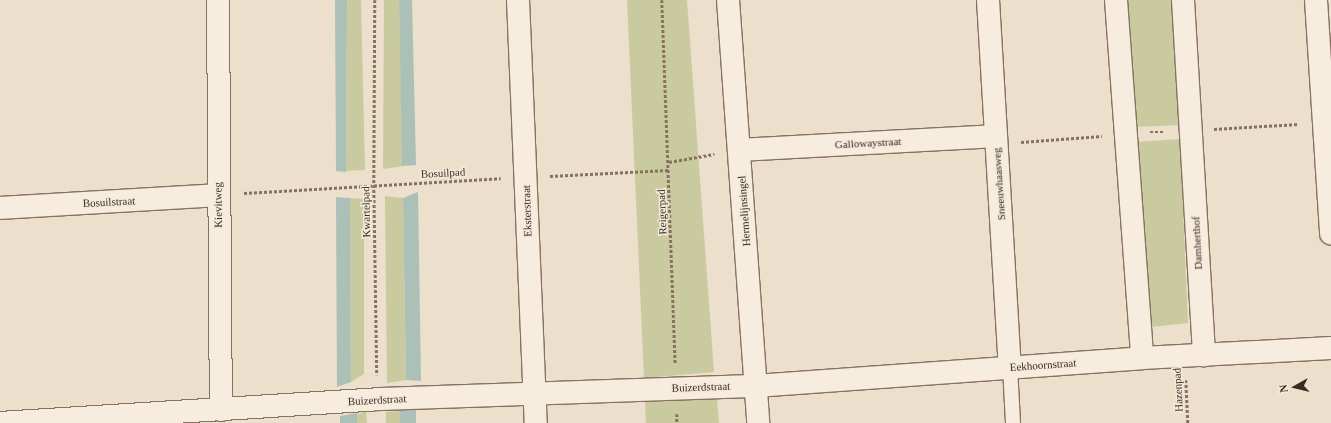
<!DOCTYPE html>
<style>
body{margin:0}
#map{position:relative;width:1331px;height:423px;overflow:hidden;background:#ecdfcb;font-family:"Times New Roman",serif}
div>[style]{position:absolute}
.green>*{inset:0;background:#c9ca9f}
.water>*{inset:0;background:#abc1b8}
.path>*{height:2.5px;margin-top:-1.25px;transform-origin:0;background:repeating-linear-gradient(90deg,#887160 0 3px,transparent 0 5px)}
.roads{filter:drop-shadow(1px 0 #887160) drop-shadow(-1px 0 #887160) drop-shadow(0 1px #887160) drop-shadow(0 -1px #887160)}
.service>*{height:14px;margin:-7px;padding:0 7px;transform-origin:7px;border-radius:7px;background:#f7edde}
.minor>*{height:22px;margin:-11px;padding:0 11px;transform-origin:11px;border-radius:11px;background:#f7edde}
span{translate:-50% -50%;white-space:nowrap;text-align:center;line-height:1.15;-webkit-text-stroke:3px #f4eada;paint-order:stroke}
.street-label{font-size:11px;color:#3a2b22}
.north{position:absolute;left:1275px;top:367px;width:40px;height:40px;-webkit-text-stroke:3px #f4eada;paint-order:stroke;rotate:262deg;font-size:11px;font-weight:700;line-height:16px;text-align:center;color:#3a2b22}
.north::after{content:'';display:block;margin:auto;width:14px;height:18px;background:#3a2b22;clip-path:polygon(50% 0,100% 100%,50% 72%,0 100%)}
</style>
<div id="map">
<div class="green">
<i style="clip-path:polygon(347px 0,361px 0,365px 170px,346px 171px)"></i>
<i style="clip-path:polygon(384px 0,399px 0,403px 166px,383px 169px)"></i>
<i style="clip-path:polygon(627px 0,687px 0,714px 372px,644px 378px)"></i>
<i style="clip-path:polygon(1125px 0,1173px 0,1181px 125px,1134px 127px)"></i>
<i style="clip-path:polygon(1180px 139px,1188px 323px,1150px 327px,1136px 142px)"></i>
<i style="clip-path:polygon(385px 196px,403px 198px,406px 380px,387px 383px)"></i>
<i style="clip-path:polygon(350px 198px,364px 199px,364px 374px,351px 382px)"></i>
<i style="clip-path:polygon(717px 399px,719px 423px,646px 423px,645px 402px)"></i>
<i style="clip-path:polygon(366px 410px,367px 423px,357px 423px,357px 415px)"></i>
<i style="clip-path:polygon(400px 411px,400px 423px,386px 423px,386px 412px)"></i>
</div>
<div class="water">
<i style="clip-path:polygon(335px 0,347px 0,346px 172px,336px 171px)"></i>
<i style="clip-path:polygon(399px 0,412px 0,416px 165px,402px 166px)"></i>
<i style="clip-path:polygon(418px 192px,421px 381px,406px 380px,403px 198px)"></i>
<i style="clip-path:polygon(336px 197px,350px 198px,351px 382px,337px 387px)"></i>
<i style="clip-path:polygon(416px 406px,416px 423px,400px 423px,400px 409px)"></i>
<i style="clip-path:polygon(357px 413px,357px 423px,340px 423px,340px 416px)"></i>
</div>
<div class="path">
<i style="left:375px;top:0;width:185px;rotate:90.3deg"></i>
<i style="left:374px;top:185px;width:190px;rotate:89.1deg"></i>
<i style="left:662px;top:0;width:363px;rotate:87.9deg"></i>
<i style="left:1214px;top:129px;width:85px;rotate:-3.4deg"></i>
<i style="left:1150px;top:132px;width:15px"></i>
<i style="left:1021px;top:142px;width:81px;rotate:-4.2deg"></i>
<i style="left:669px;top:162px;width:46px;rotate:-10.1deg"></i>
<i style="left:550px;top:176px;width:119px;rotate:-2.9deg"></i>
<i style="left:244px;top:193px;width:257px;rotate:-3.3deg"></i>
<i style="left:1186px;top:380px;width:43px;rotate:87.3deg"></i>
<i style="left:677px;top:414px;width:9px;rotate:90deg"></i>
</div>
<div class="roads">
<div class="service">
<i style="left:1010px;top:367px;width:56px;rotate:86.9deg"></i>
</div>
<div class="minor">
<i style="left:218px;top:0;width:410px;rotate:89.6deg"></i>
<i style="left:518px;top:0;width:423px;rotate:87.6deg"></i>
<i style="left:728px;top:0;width:424px;rotate:85.9deg"></i>
<i style="left:988px;top:0;width:368px;rotate:86.6deg"></i>
<i style="left:1116px;top:0;width:359px;rotate:85.8deg"></i>
<i style="left:1183px;top:0;width:356px;rotate:86.6deg"></i>
<i style="left:1316px;top:0;width:234px;rotate:86.3deg"></i>
<i style="left:740px;top:150px;width:256px;rotate:-3.1deg"></i>
<i style="left:0;top:208px;width:218px;rotate:-3.4deg"></i>
<i style="left:0;top:423px;width:379px;rotate:-3.6deg"></i>
<i style="left:378px;top:399px;width:377px;rotate:-2deg"></i>
<i style="left:755px;top:386px;width:388px;rotate:-4.1deg"></i>
<i style="left:1142px;top:358px;width:189px;rotate:-3deg"></i>
</div>
</div>
<div class="street-label">
<span style="left:868px;top:143px;rotate:-3deg">Gallowaystraat</span>
<span style="left:443px;top:173px;rotate:-3deg">Bosuilpad</span>
<span style="left:999px;top:184px;rotate:-94deg">Sneeuwhaasweg</span>
<span style="left:109px;top:202px;rotate:-3deg">Bosuilstraat</span>
<span style="left:218px;top:205px;rotate:-91deg">Kievitweg</span>
<span style="left:527px;top:211px;rotate:-92deg">Eksterstraat</span>
<span style="left:744px;top:211px;rotate:-94deg">Hermelijnsingel</span>
<span style="left:366px;top:212px;rotate:-91deg">Kwartelpad</span>
<span style="left:662px;top:212px;rotate:-92deg">Reigerpad</span>
<span style="left:1197px;top:243px;rotate:-93deg">Damherthof</span>
<span style="left:1043px;top:365px;rotate:-4deg">Eekhoornstraat</span>
<span style="left:701px;top:387px;rotate:-2deg">Buizerdstraat</span>
<span style="left:1178px;top:390px;rotate:-93deg">Hazenpad</span>
<span style="left:377px;top:400px;rotate:-3deg">Buizerdstraat</span>
</div>
<div class="north">N</div>
</div>
